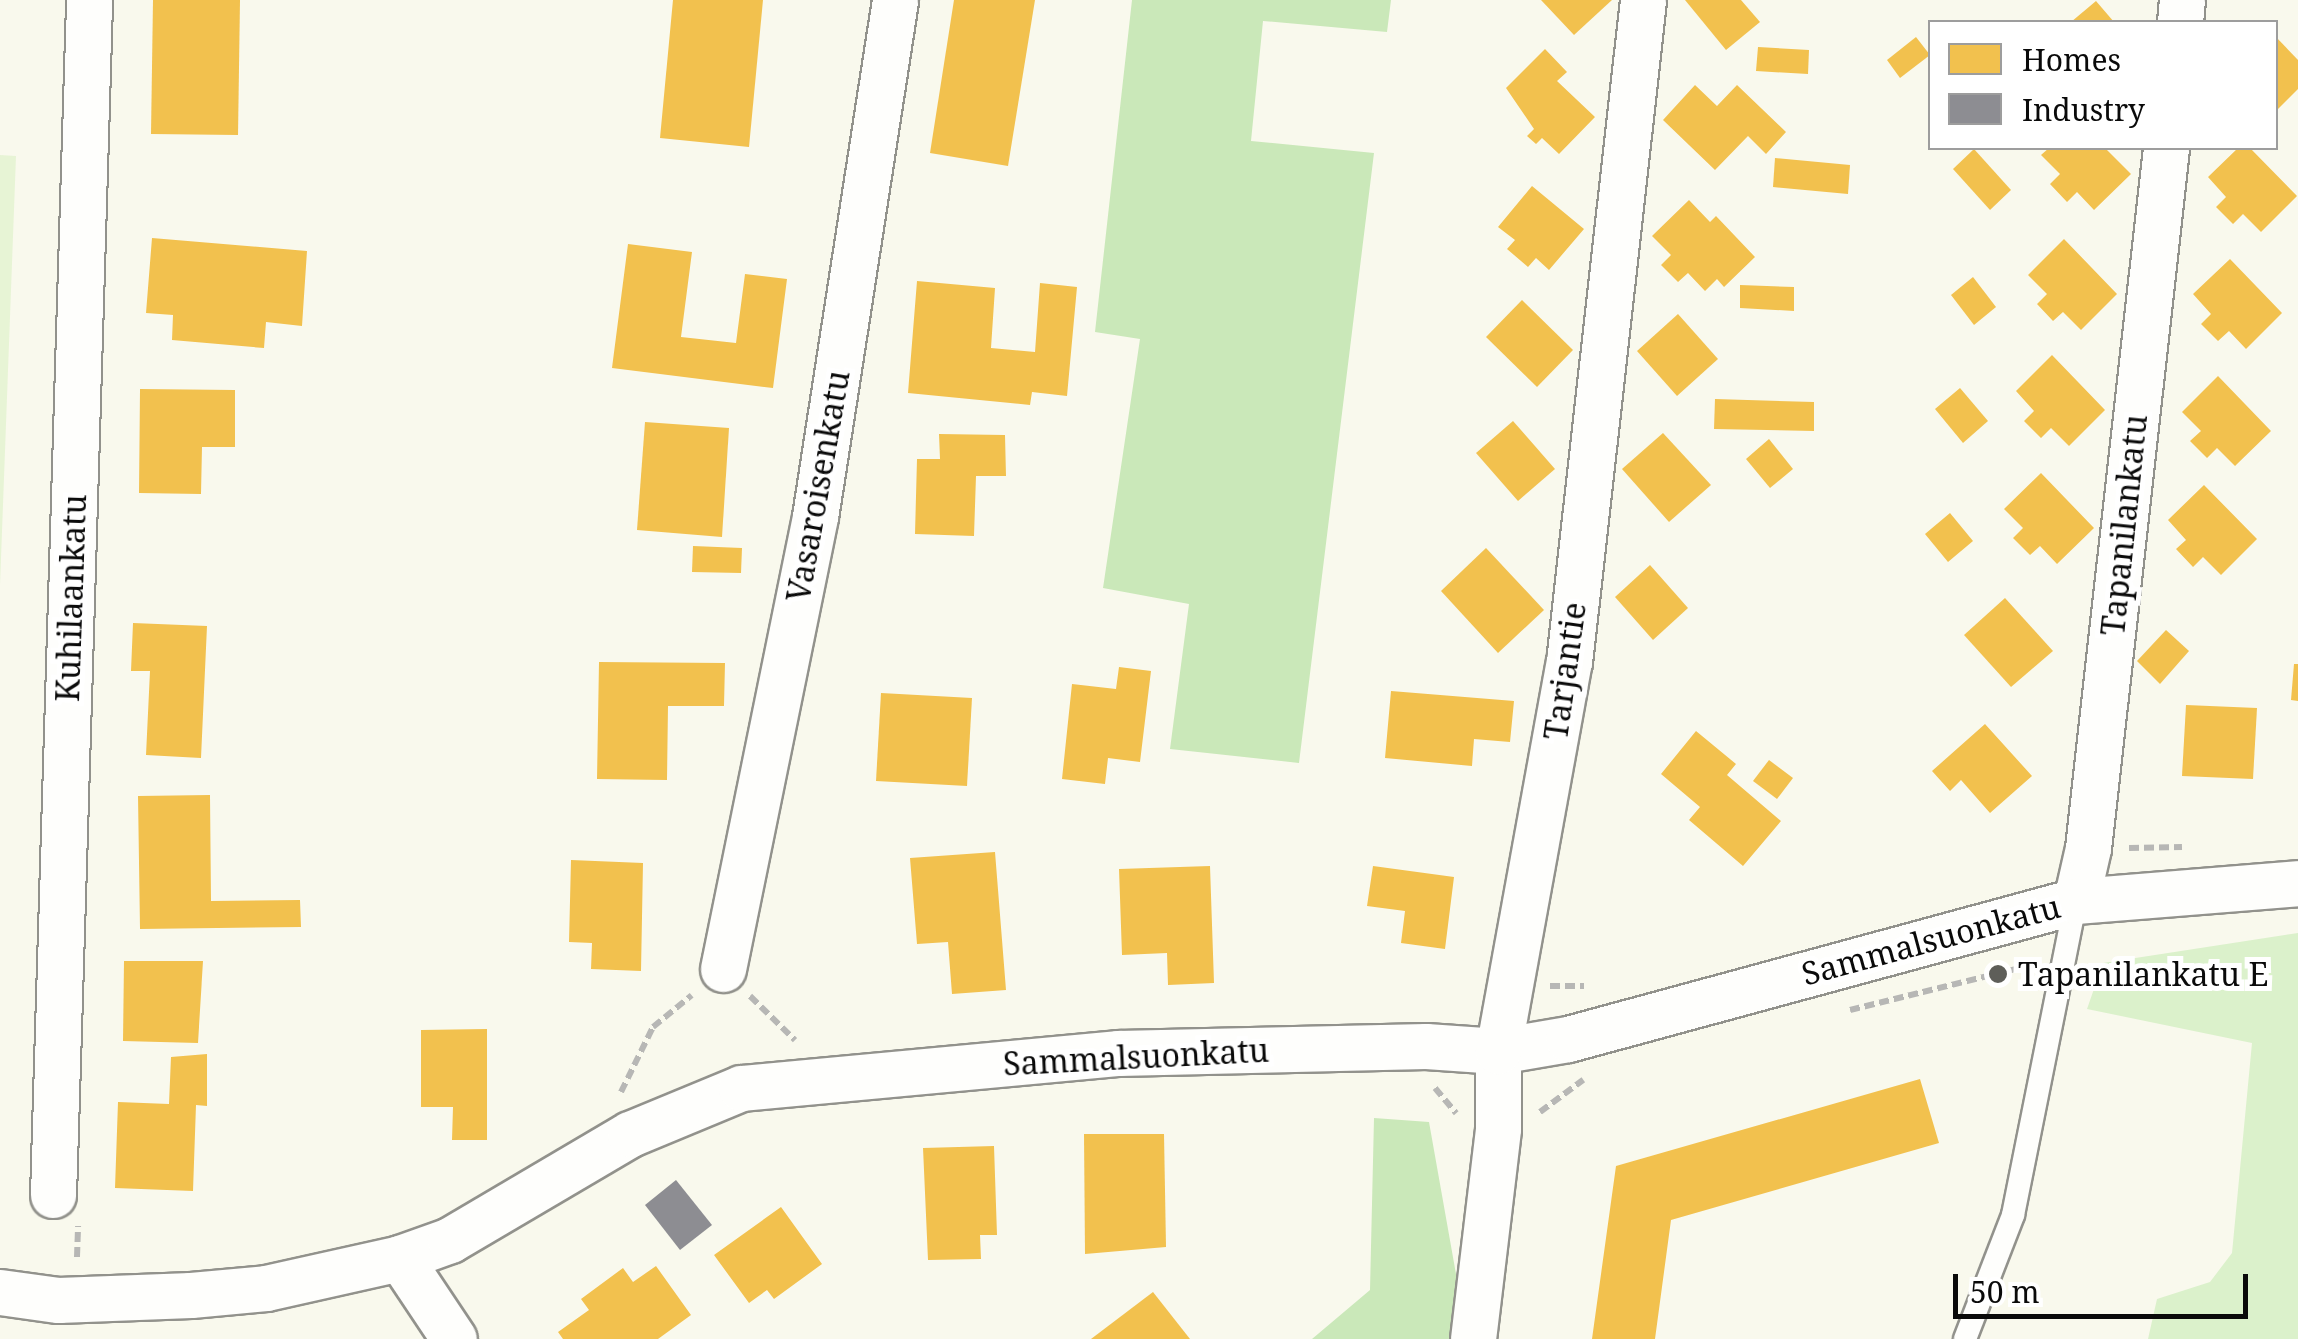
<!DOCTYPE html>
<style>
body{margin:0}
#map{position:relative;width:2298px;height:1339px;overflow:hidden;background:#f9f9ed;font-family:"Noto Serif",serif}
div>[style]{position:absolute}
.green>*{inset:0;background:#dbf1cb}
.forest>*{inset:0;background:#cae8b9}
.pitch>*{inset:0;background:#e7f4d5}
.homes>*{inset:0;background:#f2c14e}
.industry>*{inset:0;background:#8d8d92}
.path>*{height:6px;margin-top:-3px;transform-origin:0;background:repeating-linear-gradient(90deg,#b7b7b5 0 10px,transparent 0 15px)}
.roads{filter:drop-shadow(2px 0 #92928c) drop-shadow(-2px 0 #92928c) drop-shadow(0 2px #92928c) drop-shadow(0 -2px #92928c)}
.lane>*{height:22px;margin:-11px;padding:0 11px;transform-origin:11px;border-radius:11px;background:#fefefc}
.street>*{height:45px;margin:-22.5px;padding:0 22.5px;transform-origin:22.5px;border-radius:22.5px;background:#fefefc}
.dots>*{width:28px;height:28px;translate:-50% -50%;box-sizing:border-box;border:5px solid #fff;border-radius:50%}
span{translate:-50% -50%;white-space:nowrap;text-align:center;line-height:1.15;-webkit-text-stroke:10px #fff;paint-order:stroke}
.street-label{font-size:32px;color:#0a0a0a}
.poi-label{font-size:32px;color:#0a0a0a}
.left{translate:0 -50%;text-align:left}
.legend{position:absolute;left:1928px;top:20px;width:350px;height:130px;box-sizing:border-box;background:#fff;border:2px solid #9d9d9d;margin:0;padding:12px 18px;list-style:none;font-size:30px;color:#0a0a0a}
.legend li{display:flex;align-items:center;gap:20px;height:50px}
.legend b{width:50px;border:2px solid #9d9d9d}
.scale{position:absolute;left:1953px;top:1274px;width:295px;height:45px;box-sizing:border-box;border:5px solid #0a0a0a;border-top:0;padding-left:12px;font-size:30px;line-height:35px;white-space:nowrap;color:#0a0a0a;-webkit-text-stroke:8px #fff;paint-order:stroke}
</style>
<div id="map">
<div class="green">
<i style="clip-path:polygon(2298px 933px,2298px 1339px,2148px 1339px,2157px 1299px,2210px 1282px,2232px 1253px,2252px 1043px,2087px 1009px,2103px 963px)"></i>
</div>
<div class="forest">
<i style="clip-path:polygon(1132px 0,1391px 0,1387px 32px,1263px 21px,1251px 141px,1374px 153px,1299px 763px,1170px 749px,1189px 604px,1103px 588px,1140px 339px,1095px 332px)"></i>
<i style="clip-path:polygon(1374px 1118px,1429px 1122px,1459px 1291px,1456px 1339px,1312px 1339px,1370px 1290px)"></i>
</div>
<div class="pitch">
<i style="clip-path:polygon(0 155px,16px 156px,0 585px)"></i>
</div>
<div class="homes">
<i style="clip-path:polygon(153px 0,240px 0,238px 135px,151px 134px)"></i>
<i style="clip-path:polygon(673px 0,763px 0,749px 147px,660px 138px)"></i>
<i style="clip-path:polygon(954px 0,1035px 0,1008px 166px,930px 153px)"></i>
<i style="clip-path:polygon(1541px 0,1612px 0,1574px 35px)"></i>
<i style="clip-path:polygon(1685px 0,1741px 0,1760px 22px,1726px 50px)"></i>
<i style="clip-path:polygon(2096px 1px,2114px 22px,2071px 22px)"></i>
<i style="clip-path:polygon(1916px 37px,1930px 55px,1900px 78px,1887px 60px)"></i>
<i style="clip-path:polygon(2276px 37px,2298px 60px,2298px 89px,2276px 111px)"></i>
<i style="clip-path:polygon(1758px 47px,1809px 50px,1808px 74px,1756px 71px)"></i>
<i style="clip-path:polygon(1545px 49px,1567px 72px,1557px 81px,1595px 117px,1559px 154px,1542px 138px,1536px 144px,1527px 136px,1534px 129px,1506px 88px)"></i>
<i style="clip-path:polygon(1695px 85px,1717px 106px,1737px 85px,1786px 132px,1766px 154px,1748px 136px,1715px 170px,1663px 120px)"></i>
<i style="clip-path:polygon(2049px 148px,2105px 148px,2131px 174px,2094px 210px,2077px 192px,2067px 202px,2050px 184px,2060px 174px,2041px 155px)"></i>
<i style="clip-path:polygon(2238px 148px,2250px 148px,2297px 196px,2261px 232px,2243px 214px,2233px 224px,2216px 207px,2226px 197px,2208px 177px)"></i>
<i style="clip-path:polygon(1974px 149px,2011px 190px,1990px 210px,1953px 169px)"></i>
<i style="clip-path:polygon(1775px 158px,1850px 165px,1848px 194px,1773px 187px)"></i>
<i style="clip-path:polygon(1532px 186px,1584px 229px,1549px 270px,1536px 258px,1528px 267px,1507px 249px,1515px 240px,1498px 227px)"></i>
<i style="clip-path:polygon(1689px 200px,1710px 222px,1716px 216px,1755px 257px,1724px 287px,1717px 279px,1705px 291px,1688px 273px,1678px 282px,1661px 265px,1671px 255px,1652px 236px)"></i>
<i style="clip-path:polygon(152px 238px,307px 251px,302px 326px,266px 322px,264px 348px,172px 340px,173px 315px,146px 313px)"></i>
<i style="clip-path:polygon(2064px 239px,2117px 294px,2081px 330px,2063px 312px,2053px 321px,2037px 304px,2047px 294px,2028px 275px)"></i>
<i style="clip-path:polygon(628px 244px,692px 252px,681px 337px,736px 343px,745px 274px,787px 279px,773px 388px,612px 368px)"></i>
<i style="clip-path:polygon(2230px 259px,2282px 313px,2246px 349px,2229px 331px,2218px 341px,2201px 324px,2211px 314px,2193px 294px)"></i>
<i style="clip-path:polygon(1973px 277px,1996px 307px,1974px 325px,1951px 295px)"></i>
<i style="clip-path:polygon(917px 281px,995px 288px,991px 348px,1035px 352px,1040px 283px,1077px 287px,1067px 396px,1032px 392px,1030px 405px,908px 393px)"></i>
<i style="clip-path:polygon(1740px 285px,1794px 287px,1794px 311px,1740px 308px)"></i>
<i style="clip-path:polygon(1522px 300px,1573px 350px,1537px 387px,1486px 337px)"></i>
<i style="clip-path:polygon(1678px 314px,1718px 359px,1677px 396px,1637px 351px)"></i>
<i style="clip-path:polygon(2052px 355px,2105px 410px,2069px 446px,2051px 428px,2041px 438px,2024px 421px,2034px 411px,2016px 391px)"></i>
<i style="clip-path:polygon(2218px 376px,2271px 431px,2235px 466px,2217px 448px,2207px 458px,2190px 441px,2201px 431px,2182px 412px)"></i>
<i style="clip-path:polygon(1960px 388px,1988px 421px,1963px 443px,1935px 409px)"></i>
<i style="clip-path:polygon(140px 389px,235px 390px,235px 447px,202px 447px,201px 494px,139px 493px)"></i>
<i style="clip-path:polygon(1715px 399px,1814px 402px,1814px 431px,1714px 429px)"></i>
<i style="clip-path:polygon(1513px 421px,1555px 469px,1518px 501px,1476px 453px)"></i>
<i style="clip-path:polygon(645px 422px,729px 428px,722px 537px,637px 530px)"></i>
<i style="clip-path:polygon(1663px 433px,1711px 485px,1669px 522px,1622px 469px)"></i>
<i style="clip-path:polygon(939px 434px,1005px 435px,1006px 476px,976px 476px,974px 536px,915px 534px,917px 459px,940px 459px)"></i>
<i style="clip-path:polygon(1769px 439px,1793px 469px,1770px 488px,1746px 459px)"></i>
<i style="clip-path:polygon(2041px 473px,2094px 528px,2057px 564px,2040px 546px,2030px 555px,2013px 538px,2023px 528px,2004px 509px)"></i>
<i style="clip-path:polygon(2204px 485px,2257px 539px,2221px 575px,2203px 557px,2193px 567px,2176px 549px,2186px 540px,2168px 520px)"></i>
<i style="clip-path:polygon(1950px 513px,1973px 541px,1948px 562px,1925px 534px)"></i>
<i style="clip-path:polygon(693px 546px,742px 548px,741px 573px,692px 572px)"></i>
<i style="clip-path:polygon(1486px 548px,1544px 610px,1498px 653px,1441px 591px)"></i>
<i style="clip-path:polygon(1650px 565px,1688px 608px,1653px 640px,1615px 597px)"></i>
<i style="clip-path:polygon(2005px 598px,2053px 651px,2011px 687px,1964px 635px)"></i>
<i style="clip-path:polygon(133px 623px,207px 626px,201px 758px,146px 755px,150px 671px,131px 671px)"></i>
<i style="clip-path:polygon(2166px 630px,2189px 651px,2160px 684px,2137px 661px)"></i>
<i style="clip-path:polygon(599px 662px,725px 663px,724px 706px,668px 706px,667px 780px,597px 779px)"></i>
<i style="clip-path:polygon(2294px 664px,2298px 664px,2298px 701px,2291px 700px)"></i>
<i style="clip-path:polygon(1119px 667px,1151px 671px,1140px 762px,1108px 758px,1105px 784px,1062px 779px,1072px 684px,1116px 689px)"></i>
<i style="clip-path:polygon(1391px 691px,1514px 701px,1510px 742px,1474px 739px,1472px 766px,1385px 758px)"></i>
<i style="clip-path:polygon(881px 693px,972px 698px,967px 786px,876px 781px)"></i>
<i style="clip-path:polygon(2186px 705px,2257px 708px,2253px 779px,2182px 776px)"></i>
<i style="clip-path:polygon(1985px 724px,2032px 776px,1990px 813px,1961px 780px,1950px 791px,1932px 771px)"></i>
<i style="clip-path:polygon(1696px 731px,1736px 764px,1727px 775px,1781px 821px,1743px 866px,1689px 820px,1700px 807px,1661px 774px)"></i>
<i style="clip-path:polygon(1769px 760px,1793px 778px,1777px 799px,1753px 781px)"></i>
<i style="clip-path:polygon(210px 795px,211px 901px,300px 900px,301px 927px,140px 929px,138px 796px)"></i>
<i style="clip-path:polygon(995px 852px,1006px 990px,952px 994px,948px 942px,917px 944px,910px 858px)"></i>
<i style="clip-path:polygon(571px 860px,643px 863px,641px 971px,591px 969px,592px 943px,569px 942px)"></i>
<i style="clip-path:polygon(1210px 866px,1214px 983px,1168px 985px,1167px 953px,1122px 955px,1119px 869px)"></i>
<i style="clip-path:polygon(1373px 866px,1454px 877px,1445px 949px,1401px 943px,1405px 911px,1367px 906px)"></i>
<i style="clip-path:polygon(124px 961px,203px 961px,198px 1043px,123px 1041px)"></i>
<i style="clip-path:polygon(487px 1029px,487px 1140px,452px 1140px,453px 1107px,421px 1107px,421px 1030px)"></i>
<i style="clip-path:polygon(207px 1054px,207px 1106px,196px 1105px,193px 1191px,115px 1188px,118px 1102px,169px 1104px,171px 1057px)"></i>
<i style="clip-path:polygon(1920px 1079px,1939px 1143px,1671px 1220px,1655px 1339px,1592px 1339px,1616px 1166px)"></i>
<i style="clip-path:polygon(1084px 1134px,1164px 1134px,1166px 1247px,1085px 1254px)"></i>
<i style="clip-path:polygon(994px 1146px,997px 1235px,980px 1235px,981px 1259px,928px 1260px,923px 1148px)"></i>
<i style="clip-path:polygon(781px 1207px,822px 1264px,774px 1299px,767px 1290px,749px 1303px,714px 1255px)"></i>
<i style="clip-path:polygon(656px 1266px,691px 1315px,658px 1339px,563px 1339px,558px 1332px,589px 1310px,581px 1299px,623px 1268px,633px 1282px)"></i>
<i style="clip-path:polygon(1153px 1292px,1190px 1339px,1091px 1339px)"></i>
</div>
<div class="industry">
<i style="clip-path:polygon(676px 1180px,712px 1225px,680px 1250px,645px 1205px)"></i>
</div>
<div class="path">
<i style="left:2129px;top:848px;width:53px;rotate:-1.1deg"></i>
<i style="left:1550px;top:986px;width:34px"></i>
<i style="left:750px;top:996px;width:63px;rotate:44.4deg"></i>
<i style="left:1850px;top:1010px;width:187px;rotate:-13.9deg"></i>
<i style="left:1435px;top:1088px;width:33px;rotate:50deg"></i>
<i style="left:621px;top:1092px;width:72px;rotate:-63.8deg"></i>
<i style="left:653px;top:1027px;width:50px;rotate:-39.4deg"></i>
<i style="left:1540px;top:1112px;width:54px;rotate:-36.7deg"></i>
<i style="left:77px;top:1257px;width:31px;rotate:-88deg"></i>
</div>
<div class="roads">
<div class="lane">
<i style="left:1965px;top:1339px;width:133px;rotate:-68.8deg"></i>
<i style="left:2013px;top:1215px;width:320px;rotate:-78.7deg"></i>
</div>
<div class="street">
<i style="left:2180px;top:22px;width:22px;rotate:-85deg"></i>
<i style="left:2076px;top:901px;width:54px;rotate:-77.2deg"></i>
<i style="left:2088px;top:848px;width:704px;rotate:-83.64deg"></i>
<i style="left:723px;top:969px;width:461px;rotate:-78.5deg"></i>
<i style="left:815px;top:517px;width:523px;rotate:-81.2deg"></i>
<i style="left:53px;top:1195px;width:1196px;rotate:-88.27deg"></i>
<i style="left:400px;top:1258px;width:97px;rotate:56.3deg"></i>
<i style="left:0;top:1292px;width:59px;rotate:7.9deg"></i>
<i style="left:58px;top:1300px;width:133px;rotate:-2.2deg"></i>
<i style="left:191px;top:1295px;width:75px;rotate:-5.3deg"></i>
<i style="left:266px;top:1288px;width:137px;rotate:-12.6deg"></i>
<i style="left:400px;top:1258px;width:53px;rotate:-19.8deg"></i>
<i style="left:450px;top:1240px;width:209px;rotate:-30.5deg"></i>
<i style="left:630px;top:1134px;width:120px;rotate:-22.5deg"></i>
<i style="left:741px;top:1088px;width:379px;rotate:-5.3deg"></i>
<i style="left:1118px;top:1053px;width:308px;rotate:-1.3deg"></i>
<i style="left:1426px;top:1046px;width:72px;rotate:4deg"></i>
<i style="left:1498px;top:1051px;width:71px;rotate:-9.7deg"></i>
<i style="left:1568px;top:1039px;width:526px;rotate:-15.2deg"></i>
<i style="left:2076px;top:901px;width:223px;rotate:-4.6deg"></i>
<i style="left:1473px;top:1339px;width:212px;rotate:-83.2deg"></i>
<i style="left:1498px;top:1128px;width:77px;rotate:-90deg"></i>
<i style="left:1498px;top:1051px;width:395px;rotate:-79.7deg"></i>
<i style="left:1569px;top:662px;width:666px;rotate:-83.62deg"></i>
</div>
</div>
<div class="dots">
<i style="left:1998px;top:974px;background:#5e5e59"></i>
</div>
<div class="street-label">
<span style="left:818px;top:486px;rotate:-80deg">Vasaroisenkatu</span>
<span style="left:2124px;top:525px;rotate:-84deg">Tapanilankatu</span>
<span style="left:71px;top:598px;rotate:-88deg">Kuhilaankatu</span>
<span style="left:1565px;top:671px;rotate:-82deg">Tarjantie</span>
<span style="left:1931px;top:940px;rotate:-15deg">Sammalsuonkatu</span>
<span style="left:1136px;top:1057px;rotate:-3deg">Sammalsuonkatu</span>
</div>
<div class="poi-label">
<span class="left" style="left:2018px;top:974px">Tapanilankatu E</span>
</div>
<ul class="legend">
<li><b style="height:28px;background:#f2c14e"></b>Homes</li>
<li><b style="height:28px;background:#8d8d92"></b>Industry</li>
</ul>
<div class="scale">50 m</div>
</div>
